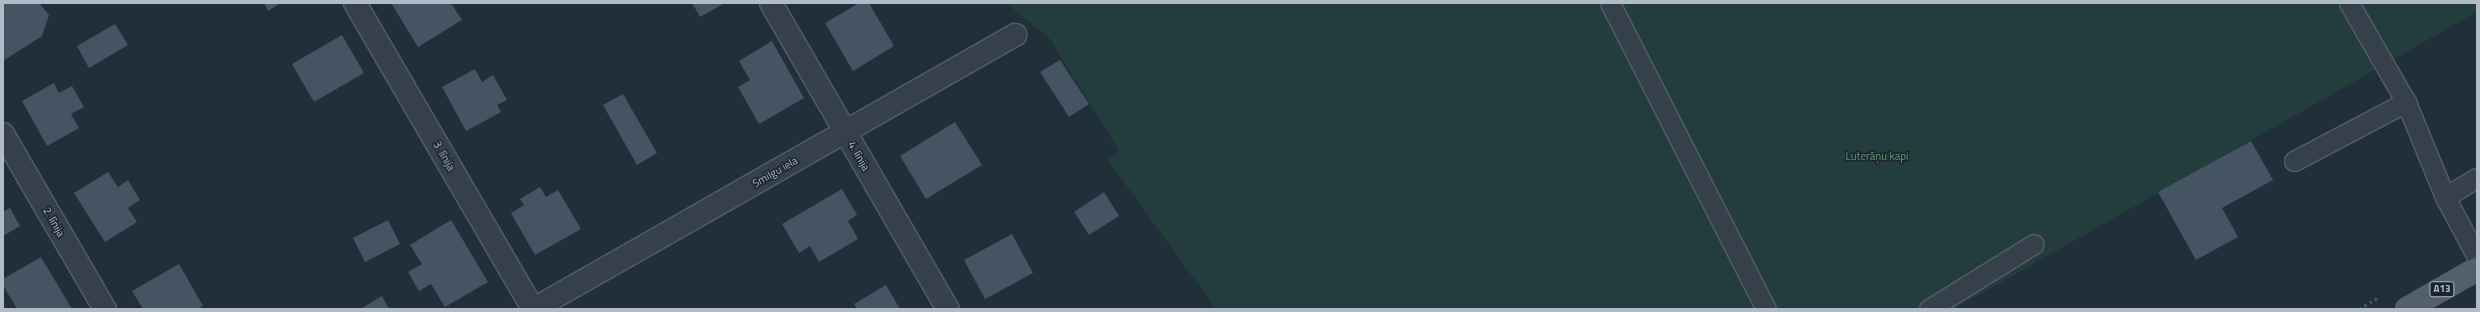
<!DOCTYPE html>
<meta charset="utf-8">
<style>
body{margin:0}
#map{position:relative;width:2480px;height:312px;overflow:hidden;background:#212f3b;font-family:"Titillium Web",sans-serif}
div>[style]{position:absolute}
.green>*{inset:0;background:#233c3c}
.building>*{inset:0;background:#445462}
.path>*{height:2.5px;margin-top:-1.25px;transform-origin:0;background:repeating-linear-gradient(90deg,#415959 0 3px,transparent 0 6px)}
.roads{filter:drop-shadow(1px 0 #535e69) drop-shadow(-1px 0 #535e69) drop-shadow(0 1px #535e69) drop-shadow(0 -1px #535e69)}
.service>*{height:19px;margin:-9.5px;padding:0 9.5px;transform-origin:9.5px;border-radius:9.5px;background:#35404b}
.minor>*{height:22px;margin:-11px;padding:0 11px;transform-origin:11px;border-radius:11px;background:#35404b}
.primary>*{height:22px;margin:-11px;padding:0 11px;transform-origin:11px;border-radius:11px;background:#535f6c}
span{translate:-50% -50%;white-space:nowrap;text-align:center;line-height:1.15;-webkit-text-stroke:3px #1a2530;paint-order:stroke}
.shield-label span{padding:1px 3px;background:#1a2530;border:1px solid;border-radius:3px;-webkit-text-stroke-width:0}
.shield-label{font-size:10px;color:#b0bbc7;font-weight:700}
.street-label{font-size:11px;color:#b0bbc7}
.park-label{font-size:11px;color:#66996d}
.frame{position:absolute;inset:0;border:4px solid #b0bbc7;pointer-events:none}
</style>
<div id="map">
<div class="green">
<i style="clip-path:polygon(1006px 3px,2477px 3px,2477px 12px,1954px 309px,1216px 309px,1107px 159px,1119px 151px,1050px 39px)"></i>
</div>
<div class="building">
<i style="clip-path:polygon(3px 3px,39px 3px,49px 15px,42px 36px,3px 61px)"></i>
<i style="clip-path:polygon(264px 3px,281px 3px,268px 11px)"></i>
<i style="clip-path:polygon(391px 3px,451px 3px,462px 20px,418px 47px)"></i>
<i style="clip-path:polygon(692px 3px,725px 3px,700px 17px)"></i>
<i style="clip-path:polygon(859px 3px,869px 3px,894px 46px,853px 71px,825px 23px)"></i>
<i style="clip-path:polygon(115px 24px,128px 45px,89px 68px,77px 46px)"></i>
<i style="clip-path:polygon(342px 35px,364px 73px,314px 102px,292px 64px)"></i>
<i style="clip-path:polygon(772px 41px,804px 98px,759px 124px,738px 87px,750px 80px,739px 61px)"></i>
<i style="clip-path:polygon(1060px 60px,1089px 104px,1069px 117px,1040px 72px)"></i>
<i style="clip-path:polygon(475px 69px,482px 82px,493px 75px,507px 100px,497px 105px,501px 112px,466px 131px,442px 87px)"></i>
<i style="clip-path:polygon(54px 83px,59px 93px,72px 86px,84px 107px,71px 114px,79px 128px,47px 146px,22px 101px)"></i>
<i style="clip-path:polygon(623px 94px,657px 153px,637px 165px,603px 105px)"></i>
<i style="clip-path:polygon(955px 122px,982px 165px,926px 199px,900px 156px)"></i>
<i style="clip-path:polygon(2251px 141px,2273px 180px,2222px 208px,2238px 237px,2196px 260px,2158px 192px)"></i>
<i style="clip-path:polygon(108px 172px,118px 187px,128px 180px,140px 200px,128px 208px,137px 222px,105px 242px,74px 193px)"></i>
<i style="clip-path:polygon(540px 187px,546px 197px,558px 190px,581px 229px,535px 255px,511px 213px,524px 205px,520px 199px)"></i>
<i style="clip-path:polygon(842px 189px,857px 215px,848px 221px,858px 239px,819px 262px,810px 246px,799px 253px,782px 224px)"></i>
<i style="clip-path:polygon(1104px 192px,1119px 216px,1089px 235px,1074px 212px)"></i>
<i style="clip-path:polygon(10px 208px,20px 226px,3px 236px,3px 212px)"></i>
<i style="clip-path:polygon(388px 220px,400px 244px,365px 262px,353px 238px)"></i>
<i style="clip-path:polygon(451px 220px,488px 282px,445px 307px,431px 284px,419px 291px,408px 272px,422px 264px,410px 245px)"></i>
<i style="clip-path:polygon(1012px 234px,1033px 273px,985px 299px,964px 260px)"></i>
<i style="clip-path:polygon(41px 257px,72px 309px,17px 309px,3px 285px,3px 279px)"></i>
<i style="clip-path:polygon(179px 264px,203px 306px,197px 309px,143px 309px,132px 291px)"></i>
<i style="clip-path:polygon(886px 285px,900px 309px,857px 309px,854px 304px)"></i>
<i style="clip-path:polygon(382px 296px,389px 309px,362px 309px,362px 308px)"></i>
</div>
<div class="path">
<i style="left:2359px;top:309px;width:23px;rotate:-31deg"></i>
</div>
<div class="roads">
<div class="service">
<i style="left:1610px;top:3px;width:343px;rotate:63deg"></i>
<i style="left:2349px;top:3px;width:114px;rotate:60.1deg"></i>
<i style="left:2406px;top:102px;width:103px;rotate:67.7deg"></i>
<i style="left:2445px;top:197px;width:68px;rotate:61.9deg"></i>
<i style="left:2294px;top:161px;width:127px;rotate:-27.8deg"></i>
<i style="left:2445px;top:197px;width:37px;rotate:-31deg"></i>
<i style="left:1929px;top:309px;width:123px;rotate:-31.8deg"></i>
</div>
<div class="minor">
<i style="left:355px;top:3px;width:354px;rotate:59.8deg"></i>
<i style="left:771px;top:3px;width:354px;rotate:60deg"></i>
<i style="left:3px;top:134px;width:203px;rotate:59.8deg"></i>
<i style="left:534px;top:309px;width:554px;rotate:-29.67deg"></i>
</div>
<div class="primary">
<i style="left:2407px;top:309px;width:81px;rotate:-29.7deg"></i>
</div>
</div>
<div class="shield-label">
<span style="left:2442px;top:289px">A13</span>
</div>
<div class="street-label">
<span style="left:444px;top:156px;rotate:60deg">3. līnija</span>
<span style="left:859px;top:156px;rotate:60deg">4. līnija</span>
<span style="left:775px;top:172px;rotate:-30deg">Smilgu iela</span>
<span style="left:54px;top:222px;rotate:60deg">2. līnija</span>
</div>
<div class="park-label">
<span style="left:1877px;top:156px">Luterāņu kapi</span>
</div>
<div class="frame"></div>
</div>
